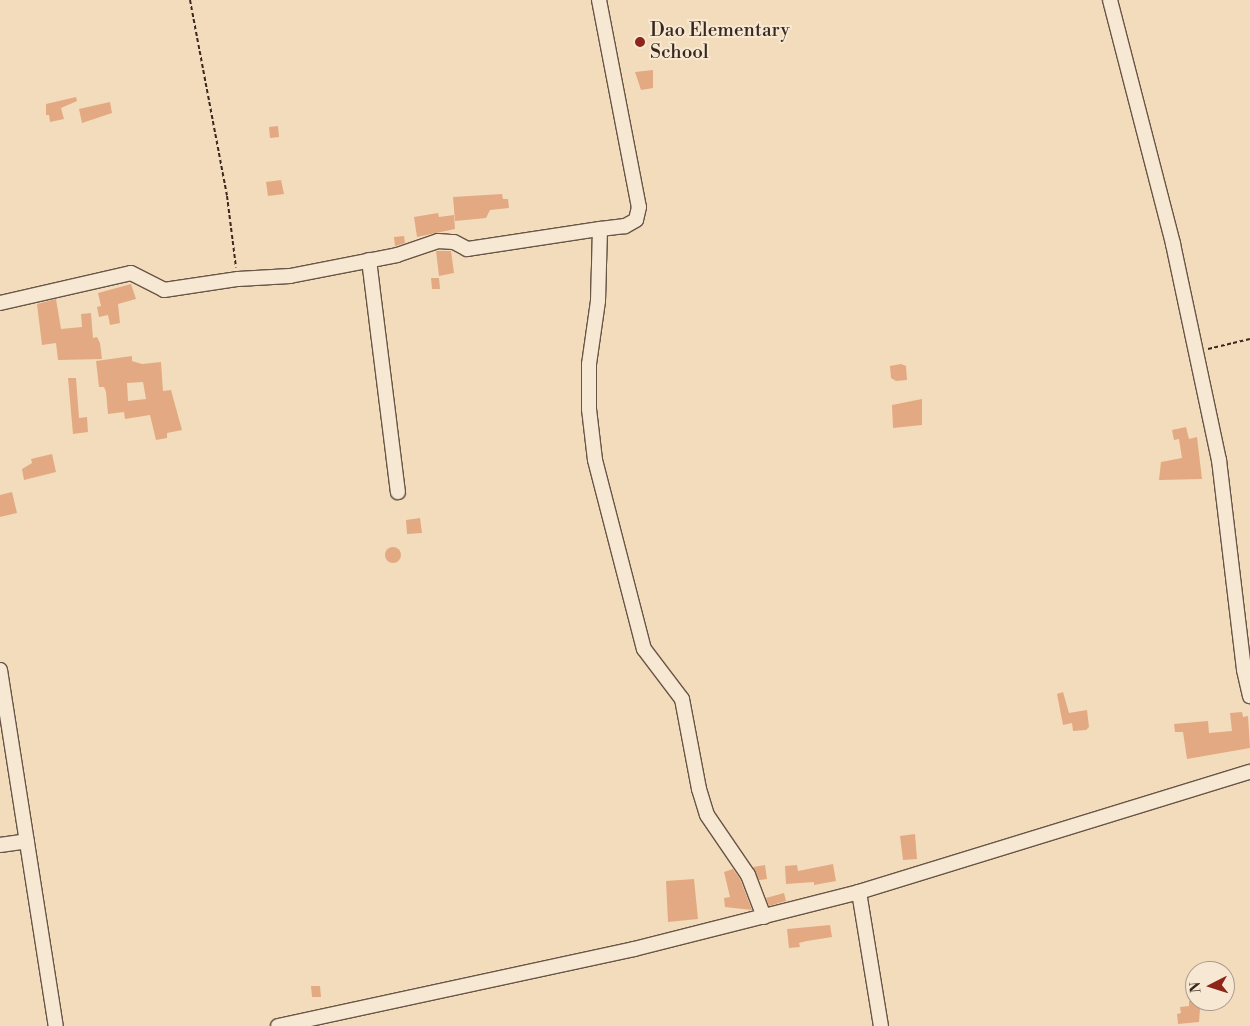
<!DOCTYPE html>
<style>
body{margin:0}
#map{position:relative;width:1250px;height:1026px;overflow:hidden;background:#f3dcbc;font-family:"Libre Bodoni",serif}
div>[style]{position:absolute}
.building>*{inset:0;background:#e3a983}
.round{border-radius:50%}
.path>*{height:2px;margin-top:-1px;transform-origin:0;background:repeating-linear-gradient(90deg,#3a281f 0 4px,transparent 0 6.5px)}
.roads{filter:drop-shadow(1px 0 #685546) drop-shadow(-1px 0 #685546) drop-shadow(0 1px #685546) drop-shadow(0 -1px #685546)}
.street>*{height:14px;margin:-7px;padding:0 7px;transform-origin:7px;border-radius:7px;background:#f7e8d3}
.dots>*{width:14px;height:14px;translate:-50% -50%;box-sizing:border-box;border:2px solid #f7e8d3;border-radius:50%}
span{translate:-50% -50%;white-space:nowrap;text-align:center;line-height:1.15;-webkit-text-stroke:4px #f7e8d3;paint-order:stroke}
.poi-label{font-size:19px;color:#3a281f}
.left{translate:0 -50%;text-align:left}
.north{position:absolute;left:1185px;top:961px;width:50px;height:50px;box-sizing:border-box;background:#f7e8d3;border:1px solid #ab9b8b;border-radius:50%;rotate:265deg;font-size:14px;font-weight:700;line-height:20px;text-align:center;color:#3a281f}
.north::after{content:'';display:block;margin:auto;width:18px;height:22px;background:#8f2418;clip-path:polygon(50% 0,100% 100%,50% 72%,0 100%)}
</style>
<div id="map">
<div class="building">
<i style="clip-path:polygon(653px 70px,653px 88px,641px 90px,635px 72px)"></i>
<i style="clip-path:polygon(76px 97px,77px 101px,61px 108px,64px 119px,50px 122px,49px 115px,46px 115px,46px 104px)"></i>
<i style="clip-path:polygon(110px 102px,112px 113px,82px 123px,79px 109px)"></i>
<i style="clip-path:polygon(278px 126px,279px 137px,270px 138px,269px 127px)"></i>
<i style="clip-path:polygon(281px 180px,284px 194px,268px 196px,266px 182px)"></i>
<i style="clip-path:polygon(502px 194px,503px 199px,508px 199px,509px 208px,490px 210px,486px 218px,455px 221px,453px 197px)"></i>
<i style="clip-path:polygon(438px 213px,439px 217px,454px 215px,455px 229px,417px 237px,414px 217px)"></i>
<i style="clip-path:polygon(404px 236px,405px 243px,395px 246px,394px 237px)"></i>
<i style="clip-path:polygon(436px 251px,451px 251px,454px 273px,439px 276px)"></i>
<i style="clip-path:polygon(431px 278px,439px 278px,440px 289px,432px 289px)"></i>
<i style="clip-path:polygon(131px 284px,136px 299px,118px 304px,120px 323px,110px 325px,108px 315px,99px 317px,97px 307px,101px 306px,98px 293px)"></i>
<i style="clip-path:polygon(56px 299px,61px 329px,82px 327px,81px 314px,91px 313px,93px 338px,97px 337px,100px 343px,102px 359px,58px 360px,56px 343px,42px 345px,37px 304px)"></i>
<i style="clip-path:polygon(evenodd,132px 356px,132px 361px,142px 364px,161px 362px,163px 391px,171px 390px,182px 430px,167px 433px,167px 438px,156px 440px,150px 415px,125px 419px,124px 412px,108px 414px,106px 392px,104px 387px,99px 387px,96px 361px,132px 356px,143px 382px,146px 399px,128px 401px,127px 383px,143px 382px)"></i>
<i style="clip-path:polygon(901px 364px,906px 366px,907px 380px,896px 381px,891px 378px,890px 366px)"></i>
<i style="clip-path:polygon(68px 378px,76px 378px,79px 418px,87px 417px,88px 432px,73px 434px)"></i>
<i style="clip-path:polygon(922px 399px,922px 425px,893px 428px,892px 405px)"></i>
<i style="clip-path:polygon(1186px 427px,1189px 439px,1197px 437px,1202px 479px,1159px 480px,1161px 462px,1182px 458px,1179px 439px,1174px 440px,1172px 430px)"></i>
<i style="clip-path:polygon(52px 454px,56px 472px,24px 480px,22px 469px,32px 463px,31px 459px)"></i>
<i style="clip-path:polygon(12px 492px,17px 513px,0 517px,0 495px)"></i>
<i style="clip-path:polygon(420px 518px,422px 533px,407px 534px,406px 520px)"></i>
<i class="round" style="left:385px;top:547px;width:16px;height:16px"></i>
<i style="clip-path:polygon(1063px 692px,1069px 713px,1087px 710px,1089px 727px,1086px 730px,1073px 731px,1072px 723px,1063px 725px,1057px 694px)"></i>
<i style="clip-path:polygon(1242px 712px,1243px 717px,1248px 716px,1250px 748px,1187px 759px,1183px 732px,1175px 732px,1174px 724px,1208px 721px,1209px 733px,1232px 731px,1230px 713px)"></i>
<i style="clip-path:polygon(915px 834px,917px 859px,903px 860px,900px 836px)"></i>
<i style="clip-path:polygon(833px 864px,836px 881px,814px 885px,814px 882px,786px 884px,785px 866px,797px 865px,798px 871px)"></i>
<i style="clip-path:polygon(765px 865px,767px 879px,759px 880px,753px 867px)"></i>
<i style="clip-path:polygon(733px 869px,740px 879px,752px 910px,725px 907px,724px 898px,730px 897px,724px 872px)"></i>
<i style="clip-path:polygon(694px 879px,698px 919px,668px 922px,666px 881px)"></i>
<i style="clip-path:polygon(784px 893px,786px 901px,769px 906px,766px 898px)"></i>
<i style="clip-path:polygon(830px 925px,832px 937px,807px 941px,799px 943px,800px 947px,789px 948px,787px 929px)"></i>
<i style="clip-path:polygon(311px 986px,320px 986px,321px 997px,312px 997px)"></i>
<i style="clip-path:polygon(1189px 1001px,1208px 1001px,1200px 1009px,1199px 1022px,1178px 1024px,1177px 1014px,1181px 1013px,1180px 1007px,1189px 1006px)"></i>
</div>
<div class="path">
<i style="left:190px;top:0;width:199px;rotate:79.3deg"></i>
<i style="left:227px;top:196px;width:72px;rotate:82.8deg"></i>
<i style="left:1208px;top:349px;width:43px;rotate:-13.4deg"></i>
</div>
<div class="roads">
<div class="street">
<i style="left:599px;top:0;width:211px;rotate:79.1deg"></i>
<i style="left:639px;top:207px;width:13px;rotate:103deg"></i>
<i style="left:636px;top:220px;width:13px;rotate:151deg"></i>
<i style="left:625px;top:226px;width:25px;rotate:173deg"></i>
<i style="left:600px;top:229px;width:72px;rotate:91.6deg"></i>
<i style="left:598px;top:301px;width:64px;rotate:98.1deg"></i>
<i style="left:589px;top:364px;width:45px;rotate:90deg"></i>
<i style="left:589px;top:409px;width:51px;rotate:83.3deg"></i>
<i style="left:595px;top:460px;width:195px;rotate:75.5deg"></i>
<i style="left:644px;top:649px;width:63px;rotate:52.8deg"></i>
<i style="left:682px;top:699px;width:92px;rotate:79.3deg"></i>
<i style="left:699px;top:789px;width:27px;rotate:73deg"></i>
<i style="left:707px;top:815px;width:73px;rotate:55.7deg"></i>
<i style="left:748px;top:875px;width:45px;rotate:69.1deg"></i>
<i style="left:1110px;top:0;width:252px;rotate:75.5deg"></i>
<i style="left:1173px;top:244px;width:221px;rotate:78deg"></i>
<i style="left:1219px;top:460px;width:211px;rotate:83.2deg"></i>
<i style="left:1244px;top:670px;width:27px;rotate:77deg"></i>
<i style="left:369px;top:260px;width:234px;rotate:82.9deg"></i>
<i style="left:0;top:303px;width:134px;rotate:-12.9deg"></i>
<i style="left:131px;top:273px;width:37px;rotate:27deg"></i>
<i style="left:164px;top:290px;width:75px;rotate:-8.5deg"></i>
<i style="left:238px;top:279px;width:52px;rotate:-3.3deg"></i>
<i style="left:290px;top:276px;width:109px;rotate:-11.1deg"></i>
<i style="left:397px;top:255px;width:43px;rotate:-18.9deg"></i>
<i style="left:438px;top:241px;width:16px;rotate:4deg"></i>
<i style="left:454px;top:242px;width:15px;rotate:28deg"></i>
<i style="left:467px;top:249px;width:134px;rotate:-8.6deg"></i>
<i style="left:0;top:670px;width:360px;rotate:81.1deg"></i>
<i style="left:0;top:845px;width:27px;rotate:-8deg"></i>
<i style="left:859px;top:892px;width:136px;rotate:80.7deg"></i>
<i style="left:278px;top:1026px;width:364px;rotate:-12.2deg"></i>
<i style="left:634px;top:949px;width:232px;rotate:-14.2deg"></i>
<i style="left:859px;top:892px;width:409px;rotate:-17.1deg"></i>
</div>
</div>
<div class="dots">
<i style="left:640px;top:42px;background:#8f2418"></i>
</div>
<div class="poi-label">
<span class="left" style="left:650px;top:42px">Dao Elementary<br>School</span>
</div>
<div class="north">N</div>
</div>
